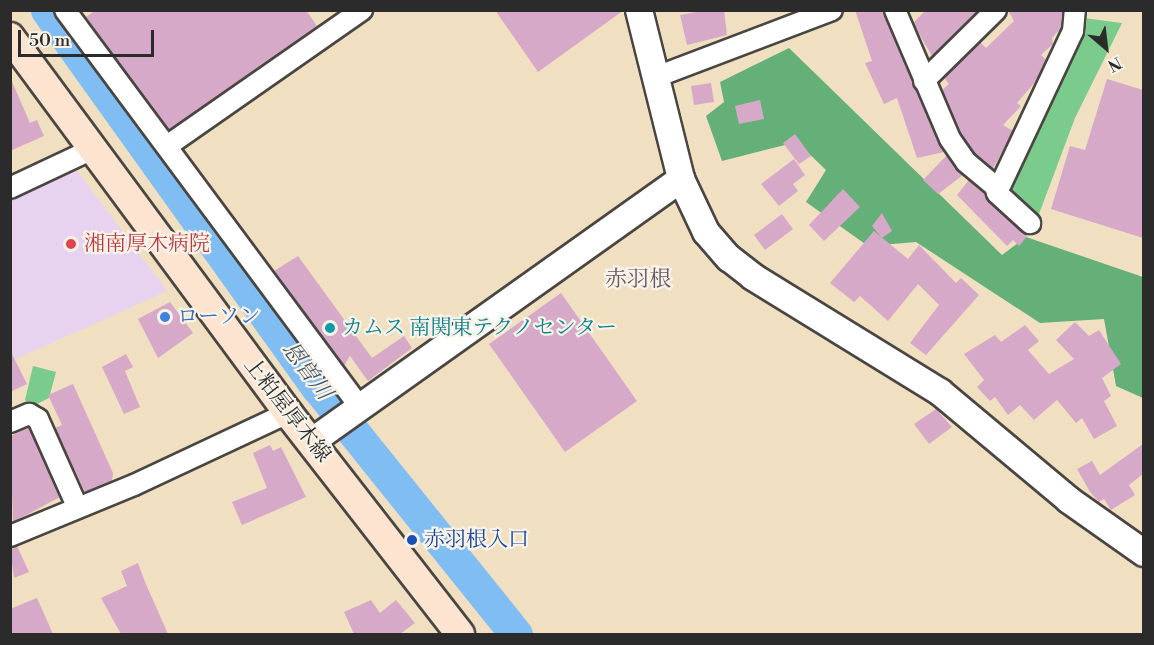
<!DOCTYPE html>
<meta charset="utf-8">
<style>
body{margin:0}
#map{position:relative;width:1154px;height:645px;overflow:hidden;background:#f0dfc1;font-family:"Libre Bodoni","Noto Serif JP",serif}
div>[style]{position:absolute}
.built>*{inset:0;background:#e7d2ef}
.green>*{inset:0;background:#7bcc8c}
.forest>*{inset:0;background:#64b078}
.river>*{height:33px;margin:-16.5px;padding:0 16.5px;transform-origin:16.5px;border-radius:16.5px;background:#80bdf3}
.building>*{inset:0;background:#d7a9c9}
.roads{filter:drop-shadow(2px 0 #494642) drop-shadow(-2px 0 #494642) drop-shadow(0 2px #494642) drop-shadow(0 -2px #494642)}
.minor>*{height:20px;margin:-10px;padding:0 10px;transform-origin:10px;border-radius:10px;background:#fff}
.tertiary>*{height:26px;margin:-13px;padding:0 13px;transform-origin:13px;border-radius:13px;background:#fff}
.secondary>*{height:28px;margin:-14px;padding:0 14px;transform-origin:14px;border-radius:14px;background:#fde4d1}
.dots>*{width:16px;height:16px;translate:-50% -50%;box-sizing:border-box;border:3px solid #f7f3e8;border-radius:50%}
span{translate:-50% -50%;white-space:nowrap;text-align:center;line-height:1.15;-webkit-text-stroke:4.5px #f7f3e8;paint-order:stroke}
.health-label{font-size:21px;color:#be3a42}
.left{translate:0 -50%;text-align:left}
.shop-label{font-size:21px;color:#366cbe}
.culture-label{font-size:21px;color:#0d838f}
.street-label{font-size:21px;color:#2b2b2b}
.transit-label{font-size:21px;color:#164399}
.neighbourhood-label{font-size:22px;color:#675762}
.water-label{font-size:22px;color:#445767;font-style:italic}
.frame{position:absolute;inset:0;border:12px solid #2b2b2b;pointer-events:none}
.north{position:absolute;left:1076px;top:18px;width:60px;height:60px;-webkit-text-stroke:4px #f7f3e8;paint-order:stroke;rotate:152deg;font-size:16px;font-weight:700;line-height:24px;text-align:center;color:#2b2b2b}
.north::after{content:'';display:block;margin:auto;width:21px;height:27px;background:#2b2b2b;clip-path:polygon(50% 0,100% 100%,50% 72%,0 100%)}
.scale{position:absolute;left:18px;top:30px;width:136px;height:27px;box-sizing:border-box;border:3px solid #2b2b2b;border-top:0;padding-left:8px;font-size:18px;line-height:21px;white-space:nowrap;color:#2b2b2b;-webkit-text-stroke:4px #f7f3e8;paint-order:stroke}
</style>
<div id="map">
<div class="built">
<i style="clip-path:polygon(75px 168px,167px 291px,11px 361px,10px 197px)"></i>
</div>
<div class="green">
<i style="clip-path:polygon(1084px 18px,1122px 23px,1075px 118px,1036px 222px,1008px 190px,1076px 47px)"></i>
<i style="clip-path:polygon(33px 366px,56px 372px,49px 398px,29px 408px,25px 400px)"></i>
</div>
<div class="forest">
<i style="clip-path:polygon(789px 48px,1002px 255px,1026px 237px,1143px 277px,1143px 398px,1116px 386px,1104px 319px,1040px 323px,916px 242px,868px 246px,806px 202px,826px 170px,797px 142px,722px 161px,706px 116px,724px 102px,720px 82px)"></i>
</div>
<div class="river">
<i style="left:47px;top:10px;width:465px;rotate:54.4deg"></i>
<i style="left:318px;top:388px;width:316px;rotate:51.2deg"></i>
</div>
<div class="building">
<i style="clip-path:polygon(96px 10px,306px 10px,317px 26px,169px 130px,86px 17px)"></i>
<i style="clip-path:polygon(495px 10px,624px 10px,538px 72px)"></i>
<i style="clip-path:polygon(707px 10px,724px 10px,727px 35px,687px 45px,680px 15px)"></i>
<i style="clip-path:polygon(855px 10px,883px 10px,944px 152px,917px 158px,897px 98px,884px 104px,865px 63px,872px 61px)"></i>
<i style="clip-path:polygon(926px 10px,978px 10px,932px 56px,913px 23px)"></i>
<i style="clip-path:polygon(1008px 10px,1063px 10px,1061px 28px,1052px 38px,1053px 44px,1041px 55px,1046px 60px,1036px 81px,1017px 103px,1021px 106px,1003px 125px,1013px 131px,993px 169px,975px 154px,961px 133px,942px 90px,949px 84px,945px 79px,949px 73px,980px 42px,986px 48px,1014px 21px)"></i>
<i style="clip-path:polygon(10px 77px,30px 123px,37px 120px,44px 136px,10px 151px)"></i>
<i style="clip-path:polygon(1107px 79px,1143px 90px,1143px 238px,1051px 209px,1070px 146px,1085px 150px)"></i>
<i style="clip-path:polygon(711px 83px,714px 102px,694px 105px,691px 86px)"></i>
<i style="clip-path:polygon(760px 100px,764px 119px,739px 124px,735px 106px)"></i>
<i style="clip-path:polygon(795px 134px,811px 156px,799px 164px,783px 143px)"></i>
<i style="clip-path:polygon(947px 155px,963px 175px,938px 194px,923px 180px)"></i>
<i style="clip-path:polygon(794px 159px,805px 175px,793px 184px,798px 191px,779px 206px,761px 184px)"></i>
<i style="clip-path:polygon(969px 180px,1028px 235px,1019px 246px,1013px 240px,1007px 246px,957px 195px)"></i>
<i style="clip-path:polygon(843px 189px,860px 207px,824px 241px,809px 225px)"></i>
<i style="clip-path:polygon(882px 213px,892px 231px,882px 238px,872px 226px)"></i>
<i style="clip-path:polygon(782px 214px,793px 229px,765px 250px,754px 235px)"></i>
<i style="clip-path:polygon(874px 231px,908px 259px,919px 245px,956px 283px,961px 278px,979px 295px,926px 355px,910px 343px,939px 305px,918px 284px,888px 321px,860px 296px,854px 302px,830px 283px)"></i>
<i style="clip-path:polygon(298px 256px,372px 358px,404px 336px,412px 348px,368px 381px,350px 356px,344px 366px,274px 271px)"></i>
<i style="clip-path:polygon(561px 293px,637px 401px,565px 452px,489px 344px)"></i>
<i style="clip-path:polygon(170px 302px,193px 333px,158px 358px,138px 319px)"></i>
<i style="clip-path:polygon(1075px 322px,1089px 336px,1099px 330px,1121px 364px,1102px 378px,1111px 396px,1104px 401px,1117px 426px,1094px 439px,1082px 418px,1076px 423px,1057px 400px,1034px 420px,1020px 405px,1008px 415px,995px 397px,990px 401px,977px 387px,984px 380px,964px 354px,995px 335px,1001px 342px,1025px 325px,1039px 341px,1028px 350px,1049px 374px,1074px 359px,1056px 340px)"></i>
<i style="clip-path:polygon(10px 350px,27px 384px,10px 392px)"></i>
<i style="clip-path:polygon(126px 354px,133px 367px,125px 371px,140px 407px,124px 414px,102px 367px)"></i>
<i style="clip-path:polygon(73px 384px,113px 473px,112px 481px,85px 492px,55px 428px,62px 425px,48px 395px)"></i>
<i style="clip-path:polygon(936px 409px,952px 427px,929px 444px,914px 424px)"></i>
<i style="clip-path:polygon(29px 428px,60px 497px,13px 522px,10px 436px)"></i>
<i style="clip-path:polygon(1143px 444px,1143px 474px,1129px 485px,1135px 495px,1111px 510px,1104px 499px,1099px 502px,1090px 492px,1077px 469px,1092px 461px,1100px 475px)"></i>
<i style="clip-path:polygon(270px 445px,273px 451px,281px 447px,306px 497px,242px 525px,232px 502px,267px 488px,253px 453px)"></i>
<i style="clip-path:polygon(17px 546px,29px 572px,14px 578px,10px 548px)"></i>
<i style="clip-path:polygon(138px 563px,145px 582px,168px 634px,121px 634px,101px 598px,127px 586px,121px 571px)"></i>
<i style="clip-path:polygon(37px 598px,53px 634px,10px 634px,10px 609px)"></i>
<i style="clip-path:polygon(371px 600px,380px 613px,396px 600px,415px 623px,400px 634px,354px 634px,344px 612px)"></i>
</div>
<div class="roads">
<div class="minor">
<i style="left:65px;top:10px;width:495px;rotate:53.4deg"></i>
<i style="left:895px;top:10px;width:140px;rotate:66.9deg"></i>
<i style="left:950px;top:139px;width:28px;rotate:55deg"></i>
<i style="left:966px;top:162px;width:38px;rotate:40deg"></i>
<i style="left:995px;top:186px;width:6px;rotate:-18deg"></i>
<i style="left:1001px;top:184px;width:169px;rotate:-64.8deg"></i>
<i style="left:1073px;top:31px;width:21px;rotate:-85deg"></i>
<i style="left:656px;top:77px;width:188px;rotate:-20.8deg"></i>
<i style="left:924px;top:81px;width:101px;rotate:-44.6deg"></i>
<i style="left:167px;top:146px;width:238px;rotate:-34.9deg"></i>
<i style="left:995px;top:186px;width:7px;rotate:74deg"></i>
<i style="left:997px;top:193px;width:45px;rotate:42.3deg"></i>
<i style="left:10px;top:188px;width:92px;rotate:-25.2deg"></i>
<i style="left:10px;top:422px;width:21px;rotate:-23deg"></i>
<i style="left:29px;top:414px;width:10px;rotate:29deg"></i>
<i style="left:38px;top:419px;width:95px;rotate:65.9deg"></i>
<i style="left:10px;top:536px;width:134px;rotate:-22.4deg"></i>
<i style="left:134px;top:485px;width:170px;rotate:-25.1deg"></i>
</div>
<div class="tertiary">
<i style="left:639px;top:10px;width:174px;rotate:76deg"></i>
<i style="left:681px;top:179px;width:59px;rotate:64.7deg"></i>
<i style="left:706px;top:232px;width:35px;rotate:49deg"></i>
<i style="left:729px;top:258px;width:31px;rotate:38deg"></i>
<i style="left:753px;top:277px;width:220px;rotate:31.6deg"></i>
<i style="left:940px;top:392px;width:168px;rotate:39.9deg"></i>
<i style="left:1069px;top:500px;width:92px;rotate:35.2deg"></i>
<i style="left:311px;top:442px;width:454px;rotate:-35.4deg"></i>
</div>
<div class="secondary">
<i style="left:10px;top:37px;width:468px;rotate:53.5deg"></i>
<i style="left:288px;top:413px;width:280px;rotate:52.1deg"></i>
</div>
</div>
<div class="dots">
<i style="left:71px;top:244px;background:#e0444e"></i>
<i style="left:165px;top:317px;background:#3f7fe0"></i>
<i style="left:330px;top:328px;background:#0f9aa8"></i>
<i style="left:412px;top:540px;background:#1a4fb4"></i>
</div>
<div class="health-label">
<span class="left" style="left:84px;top:244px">湘南厚木病院</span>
</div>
<div class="shop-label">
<span class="left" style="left:177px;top:317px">ローソン</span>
</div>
<div class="culture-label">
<span class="left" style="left:342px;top:328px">カムス 南関東テクノセンター</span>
</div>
<div class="street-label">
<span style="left:287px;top:410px;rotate:52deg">上粕屋厚木線</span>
</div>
<div class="transit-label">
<span class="left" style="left:424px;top:540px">赤羽根入口</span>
</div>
<div class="neighbourhood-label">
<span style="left:638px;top:280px">赤羽根</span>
</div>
<div class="water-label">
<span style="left:307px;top:371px;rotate:53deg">恩曽川</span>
</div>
<div class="frame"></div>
<div class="north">N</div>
<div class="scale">50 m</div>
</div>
